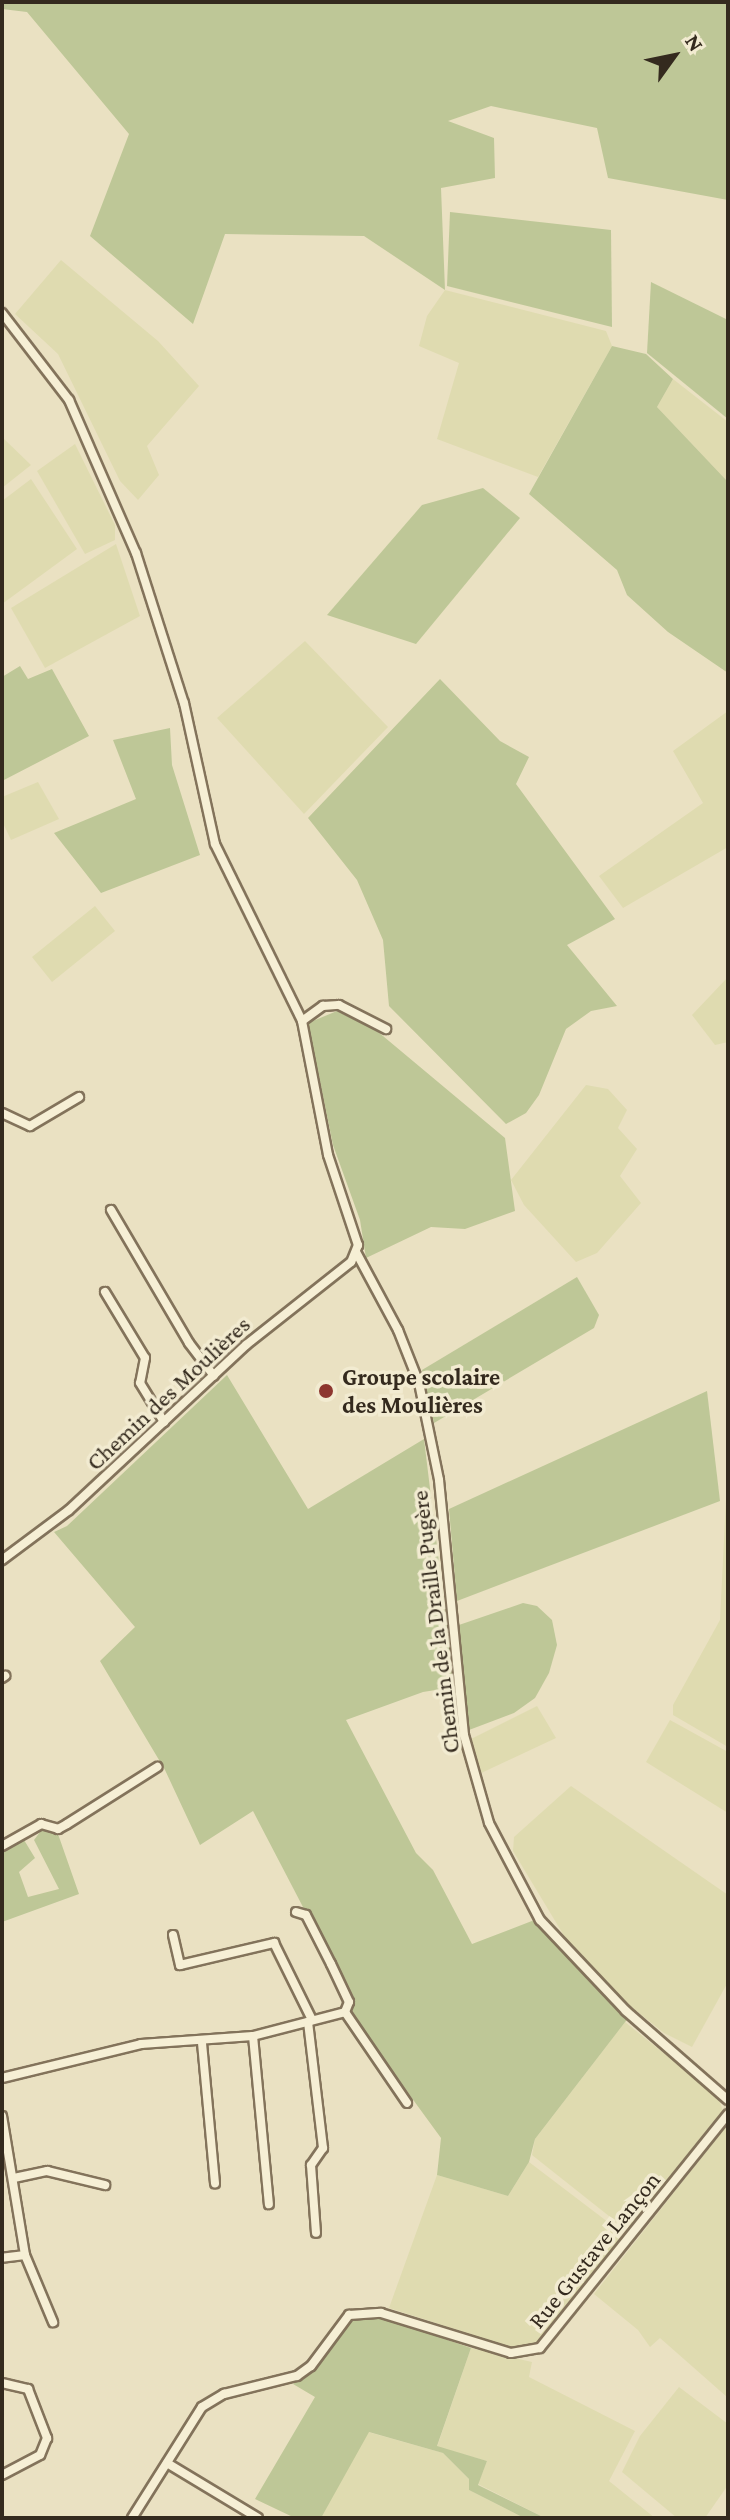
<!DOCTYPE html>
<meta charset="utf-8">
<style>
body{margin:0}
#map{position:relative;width:730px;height:2520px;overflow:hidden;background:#eae1c2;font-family:"Crimson Pro",serif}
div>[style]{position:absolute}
.farmland>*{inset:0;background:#dfdbb0}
.green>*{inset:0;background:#bec797}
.roads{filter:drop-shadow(2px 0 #83735b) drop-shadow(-2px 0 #83735b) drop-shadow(0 2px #83735b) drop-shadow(0 -2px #83735b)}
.minor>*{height:8px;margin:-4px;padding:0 4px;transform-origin:4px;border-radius:4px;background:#f6efd5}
.dots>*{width:22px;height:22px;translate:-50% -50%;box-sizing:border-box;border:4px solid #f2ebd1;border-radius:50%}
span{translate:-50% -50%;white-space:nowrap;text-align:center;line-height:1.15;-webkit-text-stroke:7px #f2ebd1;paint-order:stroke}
.poi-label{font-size:24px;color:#342a1e;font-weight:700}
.left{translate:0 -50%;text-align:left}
.street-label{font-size:24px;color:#342a1e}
.frame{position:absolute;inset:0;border:4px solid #342a1e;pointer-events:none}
.north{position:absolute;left:634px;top:16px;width:80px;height:80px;-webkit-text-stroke:6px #f2ebd1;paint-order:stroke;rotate:57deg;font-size:22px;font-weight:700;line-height:32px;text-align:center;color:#342a1e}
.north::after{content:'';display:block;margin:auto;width:28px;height:36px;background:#342a1e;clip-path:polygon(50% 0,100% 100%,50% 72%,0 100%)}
</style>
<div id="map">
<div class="farmland">
<i style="clip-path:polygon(61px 260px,158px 341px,199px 386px,147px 446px,159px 475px,138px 500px,120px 481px,58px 354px,15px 314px)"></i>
<i style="clip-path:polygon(445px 290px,606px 331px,612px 346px,538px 477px,437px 439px,459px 363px,419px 346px,427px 316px)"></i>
<i style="clip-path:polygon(673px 379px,728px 422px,728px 482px,657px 407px)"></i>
<i style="clip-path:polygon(2px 437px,31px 465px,2px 488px)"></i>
<i style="clip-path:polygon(75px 444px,115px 525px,115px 540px,85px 554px,37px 471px)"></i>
<i style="clip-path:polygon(31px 479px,77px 549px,2px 604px,2px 501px)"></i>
<i style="clip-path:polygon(116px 544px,140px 616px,45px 668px,11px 608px)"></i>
<i style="clip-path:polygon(305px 641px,388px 727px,304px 814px,217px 718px)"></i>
<i style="clip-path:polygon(728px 711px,728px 847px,623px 908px,599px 876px,703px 803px,673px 751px)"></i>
<i style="clip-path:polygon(38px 782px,59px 819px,11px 840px,2px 821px,2px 797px)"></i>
<i style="clip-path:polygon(95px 906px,115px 931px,52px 982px,32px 957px)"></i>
<i style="clip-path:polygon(728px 977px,728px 1042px,715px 1045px,692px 1015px)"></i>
<i style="clip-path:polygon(586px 1085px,608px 1089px,627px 1110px,618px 1128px,637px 1149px,620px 1176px,641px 1203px,597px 1253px,576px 1262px,524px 1205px,511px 1180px)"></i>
<i style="clip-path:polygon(728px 1459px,728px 1747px,673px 1715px,673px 1705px,720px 1620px)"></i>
<i style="clip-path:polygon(537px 1706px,556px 1738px,477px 1775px,471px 1739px)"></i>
<i style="clip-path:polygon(670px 1720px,728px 1752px,728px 1813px,646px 1762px)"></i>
<i style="clip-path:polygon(571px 1786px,728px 1895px,728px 1982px,692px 2047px,664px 2033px,619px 1997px,566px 1939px,513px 1851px,514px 1837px)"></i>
<i style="clip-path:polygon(625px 2022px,718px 2097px,723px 2111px,629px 2226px,619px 2224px,532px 2155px,535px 2139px)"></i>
<i style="clip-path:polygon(728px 2124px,728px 2396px,727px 2397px,660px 2338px,650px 2347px,638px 2330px,594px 2294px)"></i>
<i style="clip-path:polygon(529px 2162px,621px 2232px,613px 2253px,555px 2326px,536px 2345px,519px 2350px,389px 2308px,437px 2175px,508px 2196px)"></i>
<i style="clip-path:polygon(471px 2348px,532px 2362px,529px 2377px,635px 2431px,609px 2481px,655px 2518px,545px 2518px,478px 2484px,487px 2461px,437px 2447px)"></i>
<i style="clip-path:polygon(679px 2387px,728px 2424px,728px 2485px,705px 2518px,677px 2518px,622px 2472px,640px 2436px)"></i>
<i style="clip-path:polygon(368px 2432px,443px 2453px,469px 2479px,469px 2490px,524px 2518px,317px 2518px)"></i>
</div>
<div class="green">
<i style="clip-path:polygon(2px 2px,728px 2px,728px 200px,608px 178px,597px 128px,491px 106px,448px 121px,494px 138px,495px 178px,441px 188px,445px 290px,364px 236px,225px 234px,193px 324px,90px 236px,129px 134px,27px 12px,2px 9px)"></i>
<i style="clip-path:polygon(450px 212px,611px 230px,612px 327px,447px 286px)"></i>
<i style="clip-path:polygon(651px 282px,728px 320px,728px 419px,647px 353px)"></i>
<i style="clip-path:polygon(612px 346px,646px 354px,673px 379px,657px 407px,728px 482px,728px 673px,668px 632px,627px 595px,617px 570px,529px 494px)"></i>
<i style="clip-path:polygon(483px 488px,520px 518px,416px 644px,327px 615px,422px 505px)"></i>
<i style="clip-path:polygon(20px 666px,28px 679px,52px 669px,89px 736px,2px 781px,2px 677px)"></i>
<i style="clip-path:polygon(440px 679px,500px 741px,529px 757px,516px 784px,615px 919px,567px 945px,617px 1006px,591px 1011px,566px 1029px,539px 1095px,526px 1113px,506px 1124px,389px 1006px,383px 940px,357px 880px,308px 818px)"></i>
<i style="clip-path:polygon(170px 728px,172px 765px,200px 855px,101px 893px,54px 833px,136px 799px,113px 740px)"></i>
<i style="clip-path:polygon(337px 1011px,377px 1031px,505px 1138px,515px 1211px,465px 1229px,431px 1227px,366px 1258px,360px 1220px,333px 1145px,308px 1023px)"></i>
<i style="clip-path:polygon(577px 1277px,599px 1315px,594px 1328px,434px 1423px,422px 1370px)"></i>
<i style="clip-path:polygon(227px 1375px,308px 1509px,424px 1439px,454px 1687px,423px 1692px,346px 1720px,416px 1853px,433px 1870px,472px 1944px,537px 1919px,591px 1983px,629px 2017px,535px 2139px,529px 2162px,508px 2196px,437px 2175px,441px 2138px,352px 2016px,353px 2003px,253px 1811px,200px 1845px,165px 1770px,100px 1661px,135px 1627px,54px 1532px,67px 1526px)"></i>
<i style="clip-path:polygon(707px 1391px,720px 1501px,457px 1601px,449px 1509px)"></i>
<i style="clip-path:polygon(523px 1603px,537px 1606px,552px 1620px,557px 1645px,549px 1673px,535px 1698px,514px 1713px,469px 1730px,456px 1626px)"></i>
<i style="clip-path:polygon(43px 1828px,58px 1834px,79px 1894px,2px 1922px,2px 1853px,24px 1840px,35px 1858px,19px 1872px,28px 1897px,59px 1889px,34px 1840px)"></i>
<i style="clip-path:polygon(364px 2311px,471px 2348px,437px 2446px,487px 2461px,478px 2485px,545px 2518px,524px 2518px,469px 2490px,469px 2479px,443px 2453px,369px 2432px,321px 2518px,295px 2518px,255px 2499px,315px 2397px,293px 2384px,317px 2366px,346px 2321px)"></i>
</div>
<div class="roads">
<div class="minor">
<i style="left:2px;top:313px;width:110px;rotate:52.4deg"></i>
<i style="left:69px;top:400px;width:167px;rotate:66.4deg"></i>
<i style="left:136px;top:553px;width:157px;rotate:72.3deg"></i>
<i style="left:184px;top:703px;width:144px;rotate:77.6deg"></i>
<i style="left:215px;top:844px;width:197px;rotate:63.8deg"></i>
<i style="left:302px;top:1021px;width:136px;rotate:79deg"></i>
<i style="left:328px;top:1155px;width:95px;rotate:71.6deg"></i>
<i style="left:358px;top:1245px;width:18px;rotate:112deg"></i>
<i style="left:351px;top:1262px;width:134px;rotate:141.7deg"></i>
<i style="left:246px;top:1345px;width:242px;rotate:137deg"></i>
<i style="left:69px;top:1510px;width:84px;rotate:143.3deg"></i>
<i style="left:302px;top:1021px;width:26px;rotate:-36deg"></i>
<i style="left:323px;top:1006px;width:16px;rotate:-4deg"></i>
<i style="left:339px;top:1005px;width:53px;rotate:27.1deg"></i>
<i style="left:2px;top:1113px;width:31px;rotate:25deg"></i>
<i style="left:30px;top:1126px;width:57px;rotate:-30.6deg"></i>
<i style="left:111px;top:1210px;width:154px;rotate:59.6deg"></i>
<i style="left:189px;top:1343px;width:41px;rotate:52.9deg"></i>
<i style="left:356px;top:1252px;width:89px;rotate:61.7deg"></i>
<i style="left:398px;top:1330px;width:57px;rotate:68.4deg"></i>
<i style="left:419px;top:1383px;width:99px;rotate:78.3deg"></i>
<i style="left:439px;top:1480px;width:256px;rotate:84.4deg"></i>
<i style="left:464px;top:1735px;width:91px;rotate:74.1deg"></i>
<i style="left:489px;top:1823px;width:110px;rotate:62.3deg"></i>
<i style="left:540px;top:1920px;width:125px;rotate:46.6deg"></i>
<i style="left:626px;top:2011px;width:135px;rotate:41.1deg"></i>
<i style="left:105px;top:1292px;width:77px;rotate:58.8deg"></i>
<i style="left:145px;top:1358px;width:25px;rotate:101deg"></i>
<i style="left:140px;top:1383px;width:46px;rotate:58.4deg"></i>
<i style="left:2px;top:1678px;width:4px;rotate:-34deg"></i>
<i style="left:2px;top:1846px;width:45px;rotate:-29.4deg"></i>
<i style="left:41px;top:1824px;width:18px;rotate:16deg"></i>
<i style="left:58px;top:1829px;width:10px;rotate:-29deg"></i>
<i style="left:67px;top:1824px;width:107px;rotate:-32.3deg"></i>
<i style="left:296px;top:1912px;width:10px;rotate:17deg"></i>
<i style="left:306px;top:1915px;width:55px;rotate:63deg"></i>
<i style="left:331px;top:1964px;width:42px;rotate:64.7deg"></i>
<i style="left:349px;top:2002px;width:11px;rotate:112deg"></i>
<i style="left:173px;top:1935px;width:31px;rotate:77deg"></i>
<i style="left:180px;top:1965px;width:97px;rotate:-13.2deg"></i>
<i style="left:274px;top:1943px;width:86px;rotate:63.7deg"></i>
<i style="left:345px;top:2012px;width:110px;rotate:55.7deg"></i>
<i style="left:308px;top:2022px;width:127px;rotate:83.2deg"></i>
<i style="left:323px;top:2148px;width:21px;rotate:125deg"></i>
<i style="left:311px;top:2165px;width:68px;rotate:85.8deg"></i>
<i style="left:253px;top:2036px;width:169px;rotate:84.6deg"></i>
<i style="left:202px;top:2043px;width:141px;rotate:84.7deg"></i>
<i style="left:2px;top:2078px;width:143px;rotate:-13.7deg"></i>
<i style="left:141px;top:2044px;width:112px;rotate:-4.1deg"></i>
<i style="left:253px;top:2036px;width:95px;rotate:-14.6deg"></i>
<i style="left:2px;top:2116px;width:141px;rotate:80.6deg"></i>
<i style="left:25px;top:2255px;width:23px;rotate:173deg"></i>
<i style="left:14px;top:2178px;width:34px;rotate:-12deg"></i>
<i style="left:47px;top:2171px;width:60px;rotate:13.6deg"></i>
<i style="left:25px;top:2255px;width:73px;rotate:67.3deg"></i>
<i style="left:2px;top:2383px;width:27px;rotate:13deg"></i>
<i style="left:28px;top:2389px;width:53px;rotate:68.8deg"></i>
<i style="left:47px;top:2438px;width:18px;rotate:112deg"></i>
<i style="left:40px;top:2455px;width:43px;rotate:152.2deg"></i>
<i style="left:167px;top:2463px;width:106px;rotate:31.1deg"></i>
<i style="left:132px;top:2518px;width:131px;rotate:-57.8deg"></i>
<i style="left:202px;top:2407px;width:26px;rotate:-31deg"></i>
<i style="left:224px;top:2394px;width:75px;rotate:-13.9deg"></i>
<i style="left:297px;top:2376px;width:17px;rotate:-36deg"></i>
<i style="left:311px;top:2366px;width:64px;rotate:-53.3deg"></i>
<i style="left:349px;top:2315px;width:32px;rotate:-4deg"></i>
<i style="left:381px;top:2313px;width:136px;rotate:17.1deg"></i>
<i style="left:511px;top:2353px;width:29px;rotate:-10deg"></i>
<i style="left:540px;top:2348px;width:300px;rotate:-51.2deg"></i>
</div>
</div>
<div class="dots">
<i style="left:326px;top:1391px;background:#8d362f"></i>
</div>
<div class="poi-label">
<span class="left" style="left:342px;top:1391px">Groupe scolaire<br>des Moulières</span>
</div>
<div class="street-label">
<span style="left:168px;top:1393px;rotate:-43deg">Chemin des Moulières</span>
<span style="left:435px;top:1622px;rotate:-97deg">Chemin de la Draille Pugère</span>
<span style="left:594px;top:2250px;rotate:-51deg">Rue Gustave Lançon</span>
</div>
<div class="frame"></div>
<div class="north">N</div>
</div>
